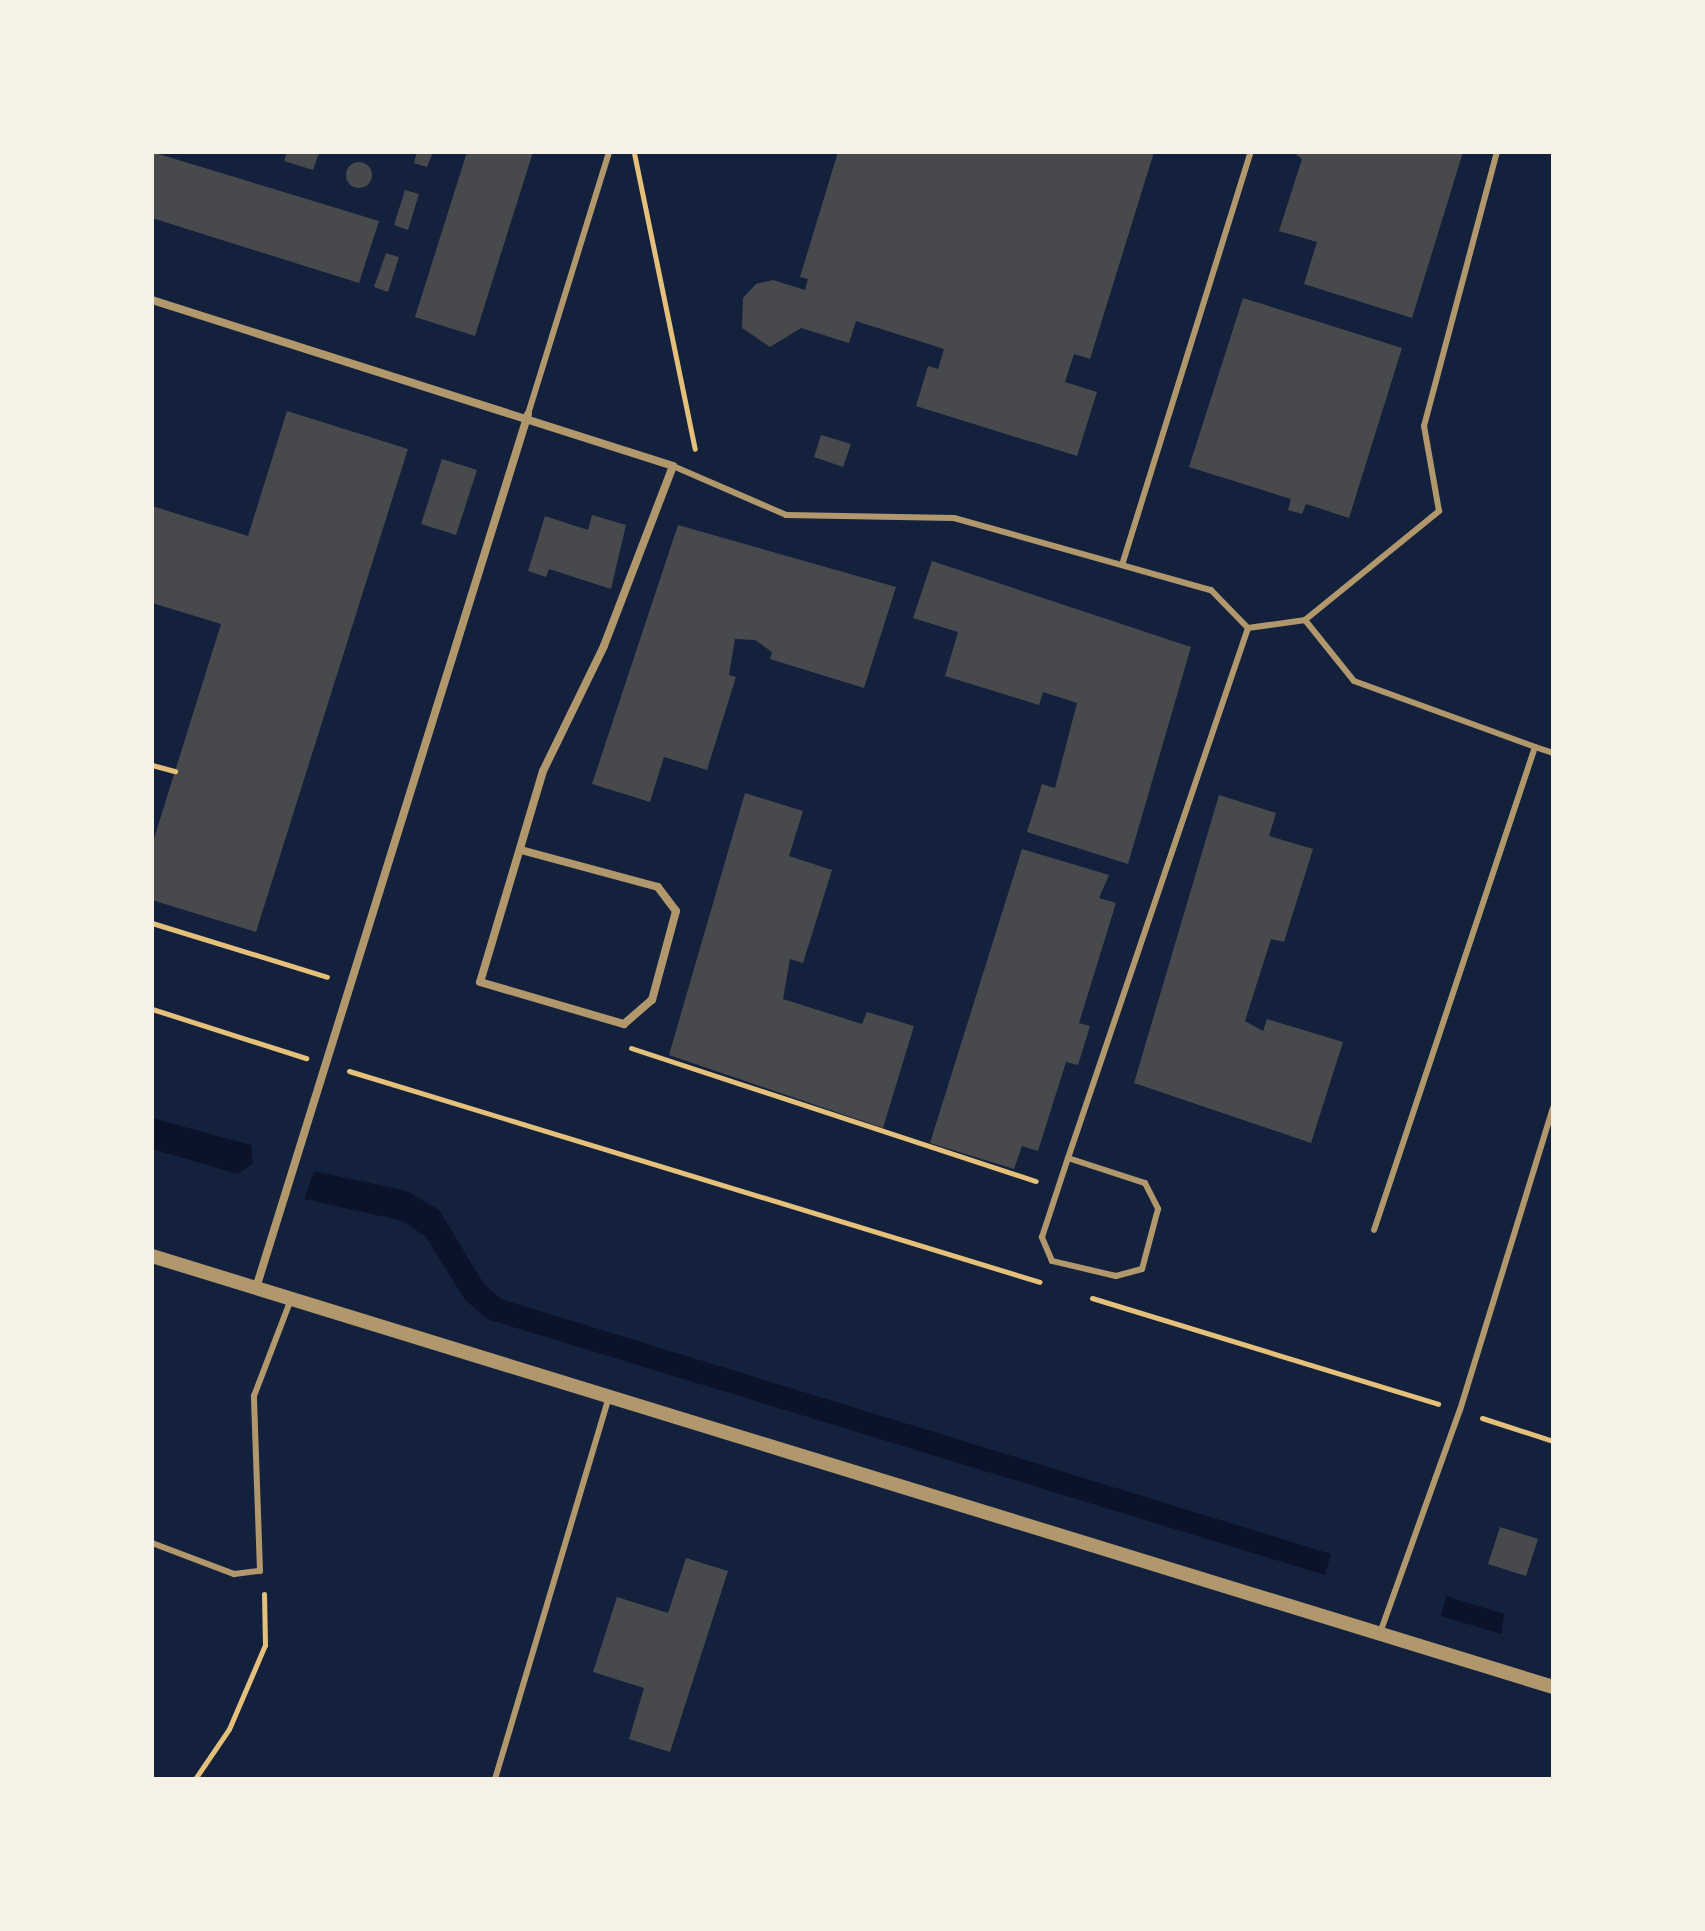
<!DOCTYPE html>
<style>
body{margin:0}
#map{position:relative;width:1705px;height:1931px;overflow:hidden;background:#14213d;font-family:Jost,sans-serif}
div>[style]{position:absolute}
.water>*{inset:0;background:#0b132b}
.building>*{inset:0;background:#48494c}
.round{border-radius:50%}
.path>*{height:5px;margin:-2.5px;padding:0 2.5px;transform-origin:2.5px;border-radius:2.5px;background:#e5c07b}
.service>*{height:6px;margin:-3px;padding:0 3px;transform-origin:3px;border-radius:3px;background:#b1986c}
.minor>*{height:8px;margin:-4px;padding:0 4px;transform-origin:4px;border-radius:4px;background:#b1986c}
.tertiary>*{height:14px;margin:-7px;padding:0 7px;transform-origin:7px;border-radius:7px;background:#b1986c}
span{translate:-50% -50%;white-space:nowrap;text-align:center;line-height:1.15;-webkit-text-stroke:6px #f6f1e7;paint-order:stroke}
.frame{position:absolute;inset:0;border:154px solid #f6f1e7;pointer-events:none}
</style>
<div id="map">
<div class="water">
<i style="clip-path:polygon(152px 1118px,251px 1145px,253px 1163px,238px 1174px,152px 1149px)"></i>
<i style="clip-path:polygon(314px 1171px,407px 1191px,439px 1210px,484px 1284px,501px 1299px,1331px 1554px,1325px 1575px,487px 1319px,465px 1300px,426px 1237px,403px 1221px,304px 1199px)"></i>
<i style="clip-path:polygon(1446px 1596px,1504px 1614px,1501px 1634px,1441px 1616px)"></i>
</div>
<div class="building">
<i style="clip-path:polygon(152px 152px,379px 221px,359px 283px,152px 218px)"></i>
<i style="clip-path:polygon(287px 152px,319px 153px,313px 170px,284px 161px)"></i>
<i style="clip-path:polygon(417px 152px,433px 152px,427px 167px,414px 163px)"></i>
<i style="clip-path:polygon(467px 152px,533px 152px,475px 336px,415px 317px)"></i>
<i style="clip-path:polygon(838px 152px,1154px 152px,1090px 359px,1074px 354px,1065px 382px,1097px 392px,1077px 456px,916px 406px,928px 366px,938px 369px,944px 349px,856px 321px,849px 343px,801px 328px,770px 347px,742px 328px,743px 298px,756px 284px,773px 280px,805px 290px,808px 279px,800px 277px)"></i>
<i style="clip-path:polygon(1293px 152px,1463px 152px,1412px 318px,1304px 284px,1317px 242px,1279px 231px,1302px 159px)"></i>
<i class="round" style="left:346px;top:162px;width:26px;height:26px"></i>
<i style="clip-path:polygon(405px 190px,419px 194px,408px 230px,394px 225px)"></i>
<i style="clip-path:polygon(386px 253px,399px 257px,388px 292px,374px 287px)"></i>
<i style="clip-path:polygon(1243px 298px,1402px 348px,1349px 518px,1306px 504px,1302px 514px,1288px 510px,1291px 499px,1189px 467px)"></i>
<i style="clip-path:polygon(287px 411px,408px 449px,256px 932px,152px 900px,152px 845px,221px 624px,152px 603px,152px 506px,248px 536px)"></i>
<i style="clip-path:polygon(821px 435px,851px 444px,843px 467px,814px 457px)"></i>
<i style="clip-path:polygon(442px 459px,477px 470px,456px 535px,421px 524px)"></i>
<i style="clip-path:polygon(592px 515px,626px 525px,611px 589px,549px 569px,546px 577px,528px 571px,545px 516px,588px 530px)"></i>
<i style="clip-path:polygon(678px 525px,896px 587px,864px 688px,770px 659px,772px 652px,755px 640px,735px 639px,729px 675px,736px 677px,707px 770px,664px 757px,650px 802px,592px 784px)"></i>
<i style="clip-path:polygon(932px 561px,1191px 647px,1128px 864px,1027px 832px,1042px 784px,1055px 788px,1077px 703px,1043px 692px,1039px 705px,945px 676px,958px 632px,913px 618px)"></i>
<i style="clip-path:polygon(745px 793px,803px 811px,789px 856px,832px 870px,803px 963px,790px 959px,783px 999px,862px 1024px,867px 1012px,914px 1026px,883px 1128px,669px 1055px)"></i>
<i style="clip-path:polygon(1219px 795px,1276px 813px,1269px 836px,1313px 849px,1284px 942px,1271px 939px,1245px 1021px,1263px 1031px,1267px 1019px,1343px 1042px,1311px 1143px,1134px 1083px)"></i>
<i style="clip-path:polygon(1022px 849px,1109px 875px,1099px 898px,1116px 903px,1079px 1023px,1090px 1026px,1078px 1065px,1066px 1062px,1038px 1151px,1022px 1146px,1014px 1169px,930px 1143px)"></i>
<i style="clip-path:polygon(1500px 1527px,1538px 1539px,1526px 1576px,1488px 1564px)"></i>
<i style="clip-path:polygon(686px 1558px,728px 1571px,670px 1752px,629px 1739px,644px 1688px,593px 1672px,617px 1597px,668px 1613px)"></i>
</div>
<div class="path">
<i style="left:634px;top:153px;width:302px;rotate:78.4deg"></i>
<i style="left:152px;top:765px;width:24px;rotate:15deg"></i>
<i style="left:152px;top:923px;width:183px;rotate:17.1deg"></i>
<i style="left:152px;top:1009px;width:162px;rotate:17.7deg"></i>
<i style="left:631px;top:1048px;width:426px;rotate:18.2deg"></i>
<i style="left:349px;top:1071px;width:722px;rotate:16.98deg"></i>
<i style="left:1092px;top:1298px;width:362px;rotate:17deg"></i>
<i style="left:1482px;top:1418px;width:75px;rotate:17.9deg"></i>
<i style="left:195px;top:1779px;width:60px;rotate:-55.8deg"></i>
<i style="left:229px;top:1729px;width:91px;rotate:-66.8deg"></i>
<i style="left:265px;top:1645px;width:51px;rotate:-91.1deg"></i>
</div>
<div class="service">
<i style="left:528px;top:414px;width:274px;rotate:-72.8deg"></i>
<i style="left:673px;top:466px;width:123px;rotate:23.4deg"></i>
<i style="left:786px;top:515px;width:168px;rotate:1deg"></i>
<i style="left:954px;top:518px;width:267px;rotate:15.7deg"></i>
<i style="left:1211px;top:590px;width:53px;rotate:45.8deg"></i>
<i style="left:1248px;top:628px;width:58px;rotate:-8deg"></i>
<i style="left:1305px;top:620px;width:78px;rotate:51.2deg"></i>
<i style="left:1354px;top:681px;width:193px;rotate:20deg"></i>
<i style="left:1535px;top:747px;width:509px;rotate:108.43deg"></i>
<i style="left:1122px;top:565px;width:433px;rotate:-72.7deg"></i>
<i style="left:1305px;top:620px;width:173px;rotate:-39.1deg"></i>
<i style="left:1439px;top:511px;width:86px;rotate:-100deg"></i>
<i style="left:1424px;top:426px;width:284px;rotate:-75.1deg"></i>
<i style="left:1535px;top:747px;width:19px;rotate:18deg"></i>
<i style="left:1068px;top:1158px;width:81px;rotate:18deg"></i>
<i style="left:1145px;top:1183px;width:29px;rotate:63deg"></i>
<i style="left:1158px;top:1209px;width:62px;rotate:104.9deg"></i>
<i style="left:1142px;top:1269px;width:27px;rotate:165deg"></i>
<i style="left:1116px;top:1276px;width:66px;rotate:-166.8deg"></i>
<i style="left:1052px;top:1261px;width:26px;rotate:-113deg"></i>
<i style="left:1042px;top:1237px;width:83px;rotate:-71.8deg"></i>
<i style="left:1068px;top:1158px;width:560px;rotate:-71.24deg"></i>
<i style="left:152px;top:1543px;width:88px;rotate:20.7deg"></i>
<i style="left:234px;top:1574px;width:26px;rotate:-7deg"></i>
<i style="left:260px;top:1571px;width:175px;rotate:-92deg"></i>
<i style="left:254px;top:1396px;width:104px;rotate:-69.1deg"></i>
<i style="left:1380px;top:1633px;width:237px;rotate:-70.3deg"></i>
<i style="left:1460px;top:1410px;width:316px;rotate:-72.9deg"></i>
<i style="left:495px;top:1779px;width:399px;rotate:-73.4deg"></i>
</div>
<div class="minor">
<i style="left:152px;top:300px;width:547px;rotate:17.67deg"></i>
<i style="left:673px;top:466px;width:193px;rotate:111deg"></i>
<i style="left:604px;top:646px;width:139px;rotate:116deg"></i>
<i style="left:543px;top:771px;width:220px;rotate:106.6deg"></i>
<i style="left:480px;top:982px;width:150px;rotate:16.3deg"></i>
<i style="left:624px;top:1024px;width:37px;rotate:-41deg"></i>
<i style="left:652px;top:1000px;width:92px;rotate:-74.9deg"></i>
<i style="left:676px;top:911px;width:30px;rotate:-127deg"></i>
<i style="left:658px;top:887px;width:142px;rotate:-164.9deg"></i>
<i style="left:256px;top:1288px;width:915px;rotate:-72.71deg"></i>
</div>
<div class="tertiary">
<i style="left:152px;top:1256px;width:1466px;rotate:17.1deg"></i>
</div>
<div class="frame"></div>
</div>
